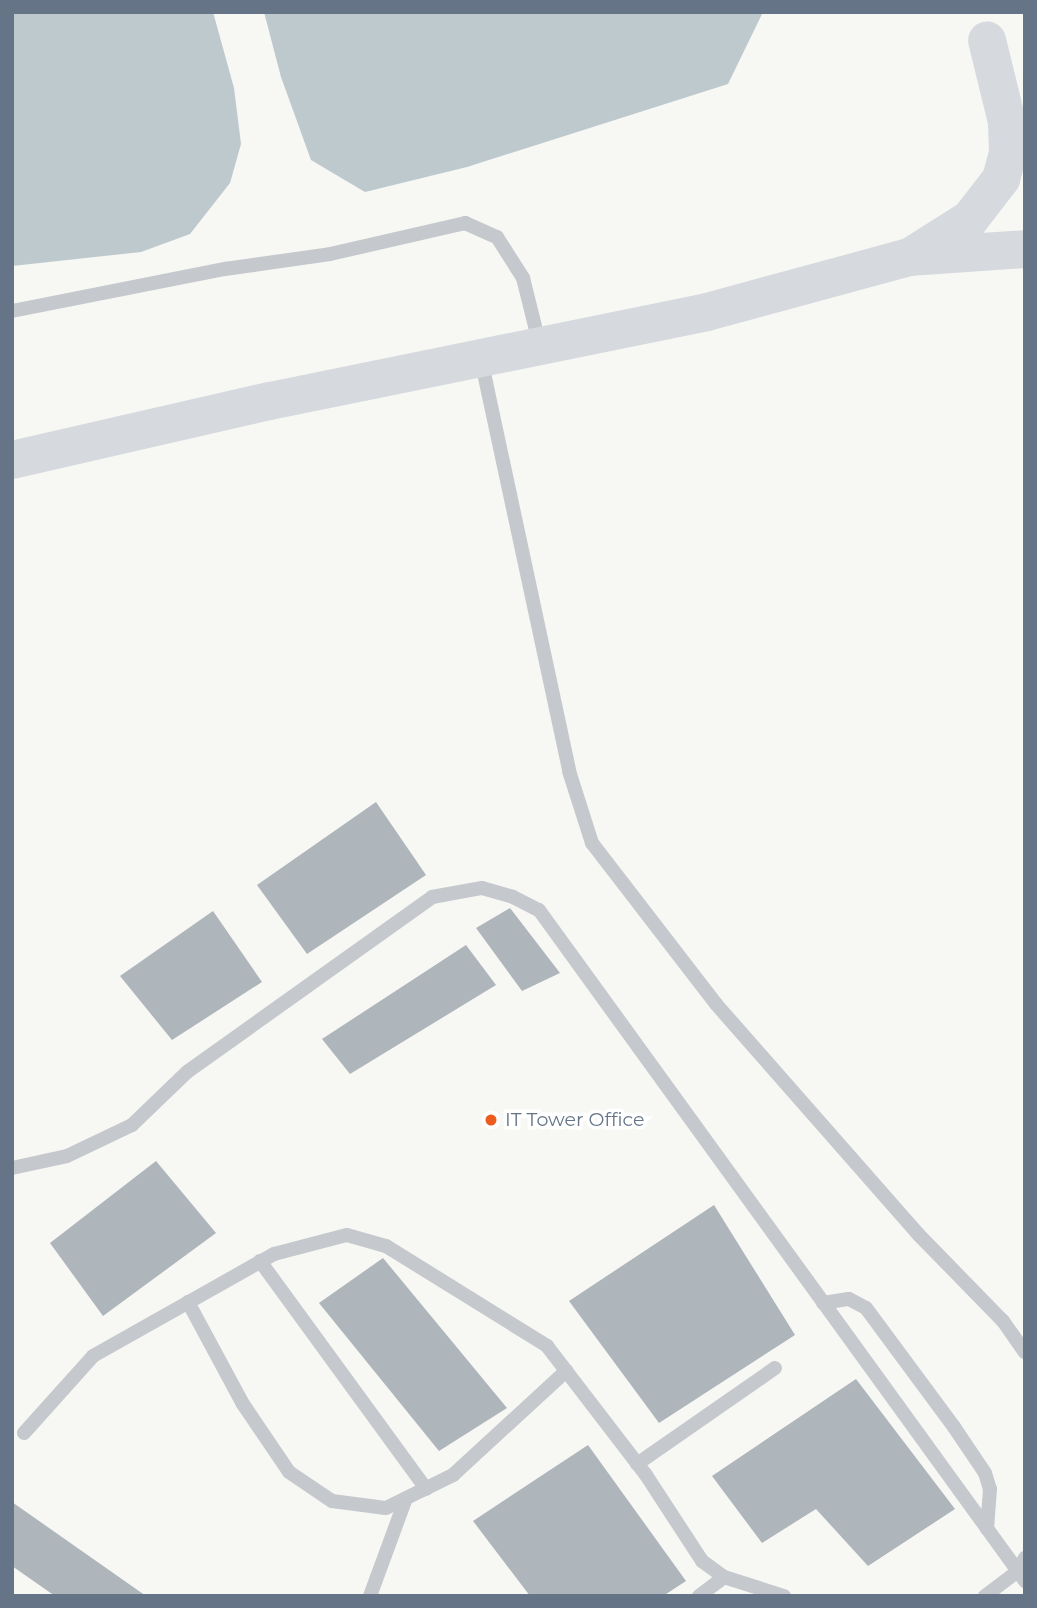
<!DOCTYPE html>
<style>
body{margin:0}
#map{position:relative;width:1037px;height:1608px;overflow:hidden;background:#f7f7f4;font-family:Montserrat,sans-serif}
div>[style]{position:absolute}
.water>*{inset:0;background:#bec9ce}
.building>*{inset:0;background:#aeb5bb}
.lane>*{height:14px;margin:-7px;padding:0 7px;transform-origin:7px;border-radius:7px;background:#c5c8cc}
.secondary>*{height:38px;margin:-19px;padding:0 19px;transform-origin:19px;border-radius:19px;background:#d6dadf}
.dots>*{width:19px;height:19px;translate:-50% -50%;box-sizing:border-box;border:4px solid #fff;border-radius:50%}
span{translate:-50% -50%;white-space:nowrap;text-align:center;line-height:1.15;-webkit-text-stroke:7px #fff;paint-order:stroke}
.poi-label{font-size:19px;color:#657587}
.left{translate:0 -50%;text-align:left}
.frame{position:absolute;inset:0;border:14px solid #657587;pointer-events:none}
</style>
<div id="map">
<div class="water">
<i style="clip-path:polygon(12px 12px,213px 12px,234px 88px,241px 144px,230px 183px,190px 234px,141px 252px,12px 266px)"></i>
<i style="clip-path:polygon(264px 12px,763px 12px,728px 84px,467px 167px,365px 192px,311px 160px,281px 77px)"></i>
</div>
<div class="building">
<i style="clip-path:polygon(376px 802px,426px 875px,307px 954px,257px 885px)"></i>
<i style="clip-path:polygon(510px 908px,560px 973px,522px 991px,476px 928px)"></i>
<i style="clip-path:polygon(213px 911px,262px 982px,172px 1040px,120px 976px)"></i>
<i style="clip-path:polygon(466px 945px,496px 985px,350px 1074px,322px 1039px)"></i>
<i style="clip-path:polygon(156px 1161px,216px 1233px,103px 1316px,50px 1243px)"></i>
<i style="clip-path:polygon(714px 1205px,795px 1335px,659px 1423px,569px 1301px)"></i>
<i style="clip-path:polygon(383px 1258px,507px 1408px,439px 1451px,319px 1303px)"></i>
<i style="clip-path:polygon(856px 1379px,955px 1509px,868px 1566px,816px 1509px,762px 1543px,712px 1476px)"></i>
<i style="clip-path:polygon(588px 1445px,686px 1581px,663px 1596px,530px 1596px,473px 1521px)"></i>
<i style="clip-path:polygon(12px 1502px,146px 1596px,55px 1596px,12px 1566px)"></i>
</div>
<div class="lane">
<i style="left:12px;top:311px;width:217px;rotate:-11.2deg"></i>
<i style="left:225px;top:269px;width:106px;rotate:-8.1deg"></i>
<i style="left:330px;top:254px;width:139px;rotate:-12.9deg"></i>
<i style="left:465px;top:223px;width:35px;rotate:24deg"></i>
<i style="left:497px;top:237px;width:49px;rotate:57.6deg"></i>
<i style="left:523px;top:278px;width:70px;rotate:76deg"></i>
<i style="left:481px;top:359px;width:421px;rotate:77.9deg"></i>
<i style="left:569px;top:771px;width:76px;rotate:72.3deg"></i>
<i style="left:592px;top:843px;width:203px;rotate:52.4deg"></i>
<i style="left:716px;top:1004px;width:306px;rotate:48.7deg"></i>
<i style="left:918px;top:1234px;width:122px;rotate:45.7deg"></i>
<i style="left:1003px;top:1321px;width:38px;rotate:55deg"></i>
<i style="left:12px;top:1168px;width:56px;rotate:-12.3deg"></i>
<i style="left:67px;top:1156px;width:72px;rotate:-25.5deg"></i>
<i style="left:132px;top:1125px;width:76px;rotate:-43.9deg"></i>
<i style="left:187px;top:1072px;width:301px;rotate:-35.5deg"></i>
<i style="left:432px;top:897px;width:51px;rotate:-10.2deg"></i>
<i style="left:482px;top:888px;width:32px;rotate:16deg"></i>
<i style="left:513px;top:897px;width:29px;rotate:27deg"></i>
<i style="left:539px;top:910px;width:829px;rotate:54.08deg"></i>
<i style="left:260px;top:1261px;width:282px;rotate:53.9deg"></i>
<i style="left:188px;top:1302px;width:116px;rotate:61.7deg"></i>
<i style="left:243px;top:1404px;width:82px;rotate:55.9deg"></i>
<i style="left:289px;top:1472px;width:52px;rotate:34deg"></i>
<i style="left:332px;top:1501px;width:54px;rotate:7.4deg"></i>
<i style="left:386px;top:1508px;width:75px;rotate:-26.2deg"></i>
<i style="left:453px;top:1475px;width:154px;rotate:-42.6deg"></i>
<i style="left:823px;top:1303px;width:26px;rotate:-9deg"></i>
<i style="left:849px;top:1299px;width:19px;rotate:28deg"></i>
<i style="left:866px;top:1308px;width:148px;rotate:53.5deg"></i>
<i style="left:954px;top:1427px;width:55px;rotate:56deg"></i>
<i style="left:985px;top:1473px;width:17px;rotate:73deg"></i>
<i style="left:990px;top:1489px;width:40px;rotate:94.3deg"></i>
<i style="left:24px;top:1433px;width:103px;rotate:-48.1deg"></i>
<i style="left:93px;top:1356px;width:208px;rotate:-29.4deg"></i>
<i style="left:274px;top:1254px;width:75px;rotate:-14.6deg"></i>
<i style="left:347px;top:1235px;width:41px;rotate:15.8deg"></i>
<i style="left:386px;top:1246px;width:190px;rotate:31.8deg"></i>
<i style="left:547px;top:1346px;width:163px;rotate:52.5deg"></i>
<i style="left:646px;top:1475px;width:103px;rotate:56.9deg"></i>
<i style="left:702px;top:1561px;width:27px;rotate:36deg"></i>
<i style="left:724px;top:1577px;width:63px;rotate:17.6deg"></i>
<i style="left:637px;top:1464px;width:168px;rotate:-34.8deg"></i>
<i style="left:370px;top:1596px;width:104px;rotate:-69.8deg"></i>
<i style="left:699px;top:1596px;width:31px;rotate:-37deg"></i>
<i style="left:985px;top:1596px;width:41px;rotate:-37.1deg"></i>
<i style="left:1018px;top:1571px;width:15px;rotate:-62deg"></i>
</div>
<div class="secondary">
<i style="left:916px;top:253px;width:64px;rotate:-32.2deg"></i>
<i style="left:970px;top:219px;width:51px;rotate:-52.2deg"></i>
<i style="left:1001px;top:179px;width:28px;rotate:-75deg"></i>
<i style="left:1008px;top:152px;width:30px;rotate:-92deg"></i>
<i style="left:1007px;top:122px;width:84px;rotate:-103.7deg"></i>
<i style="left:12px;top:460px;width:265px;rotate:-12.9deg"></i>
<i style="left:270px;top:401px;width:446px;rotate:-11.5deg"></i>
<i style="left:707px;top:312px;width:209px;rotate:-15.2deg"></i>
<i style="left:909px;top:257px;width:116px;rotate:-3.9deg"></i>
</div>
<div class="dots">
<i style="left:491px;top:1120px;background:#ec5c1f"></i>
</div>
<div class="poi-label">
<span class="left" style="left:505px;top:1120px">IT Tower Office</span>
</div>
<div class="frame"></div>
</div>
